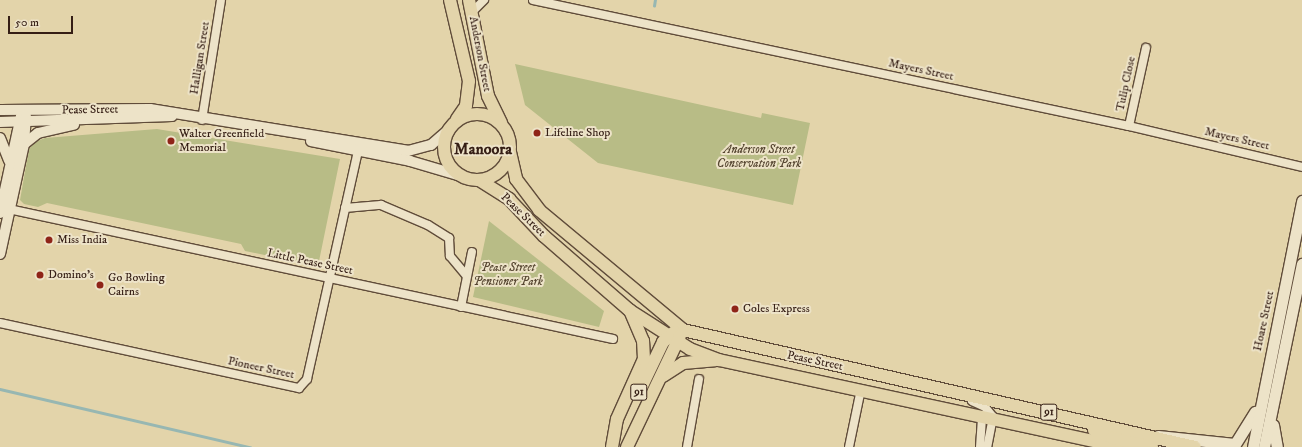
<!DOCTYPE html>
<style>
body{margin:0}
#map{position:relative;width:1302px;height:447px;overflow:hidden;background:#e3d4aa;font-family:"IM FELL DW Pica",serif}
div>[style]{position:absolute}
.green>*{inset:0;background:#b8bc86}
.stream>*{height:2.5px;margin:-1.25px;padding:0 1.25px;transform-origin:1.25px;border-radius:1.25px;background:#97b7b2}
.roads{filter:drop-shadow(1px 0 #604c3a) drop-shadow(-1px 0 #604c3a) drop-shadow(0 1px #604c3a) drop-shadow(0 -1px #604c3a)}
.minor>*{height:8px;margin:-4px;padding:0 4px;transform-origin:4px;border-radius:4px;background:#ede3c8}
.tertiary>*{height:10px;margin:-5px;padding:0 5px;transform-origin:5px;border-radius:5px;background:#ede3c8}
.secondary>*{height:11px;margin:-5.5px;padding:0 5.5px;transform-origin:5.5px;border-radius:5.5px;background:#ede3c8}
.primary>*{height:12px;margin:-6px;padding:0 6px;transform-origin:6px;border-radius:6px;background:#e3d4aa}
.primary>.ring{margin:-6px;padding:0;box-sizing:content-box;background:none;border:12px solid #e3d4aa;border-radius:50%}
.dots>*{width:11px;height:11px;translate:-50% -50%;box-sizing:border-box;border:2px solid #ede3c8;border-radius:50%}
span{translate:-50% -50%;white-space:nowrap;text-align:center;line-height:1.15;-webkit-text-stroke:4px #ede3c8;paint-order:stroke}
.shield-label span{padding:1px 3px;background:#ede3c8;border:1px solid;border-radius:3px;-webkit-text-stroke-width:0}
.shield-label{font-size:11px;color:#351e15;font-weight:700}
.street-label{font-size:12px;color:#351e15}
.poi-label{font-size:12px;color:#351e15}
.left{translate:0 -50%;text-align:left}
.park-label{font-size:12px;color:#564631;font-style:italic}
.district-label{font-size:16px;color:#351e15;font-weight:700}
.scale{position:absolute;left:8px;top:16px;width:65px;height:18px;box-sizing:border-box;border:2px solid #351e15;border-top:0;padding-left:5px;font-size:12px;line-height:14px;white-space:nowrap;color:#351e15;-webkit-text-stroke:3px #ede3c8;paint-order:stroke}
</style>
<div id="map">
<div class="green">
<i style="clip-path:polygon(515px 64px,761px 118px,762px 113px,810px 123px,793px 205px,598px 163px,525px 105px)"></i>
<i style="clip-path:polygon(157px 129px,340px 159px,318px 266px,245px 251px,241px 244px,47px 203px,38px 207px,24px 204px,20px 200px,29px 149px,35px 142px,45px 138px)"></i>
<i style="clip-path:polygon(489px 221px,604px 311px,599px 327px,473px 297px)"></i>
</div>
<div class="stream">
<i style="left:654px;top:6px;width:6px;rotate:-81deg"></i>
<i style="left:0;top:389px;width:257px;rotate:13.1deg"></i>
</div>
<div class="roads">
<div class="minor">
<i style="left:533px;top:0;width:609px;rotate:11.94deg"></i>
<i style="left:1129px;top:126px;width:178px;rotate:13.3deg"></i>
<i style="left:472px;top:12px;width:17px;rotate:-45deg"></i>
<i style="left:202px;top:120px;width:121px;rotate:-81deg"></i>
<i style="left:1129px;top:126px;width:80px;rotate:-77.7deg"></i>
<i style="left:4px;top:208px;width:623px;rotate:12.14deg"></i>
<i style="left:345px;top:208px;width:36px;rotate:-5deg"></i>
<i style="left:381px;top:205px;width:51px;rotate:23.1deg"></i>
<i style="left:428px;top:225px;width:25px;rotate:32deg"></i>
<i style="left:449px;top:238px;width:18px;rotate:87deg"></i>
<i style="left:450px;top:256px;width:26px;rotate:50deg"></i>
<i style="left:461px;top:307px;width:56px;rotate:-78.7deg"></i>
<i style="left:0;top:323px;width:306px;rotate:12.3deg"></i>
<i style="left:299px;top:388px;width:12px;rotate:-48deg"></i>
<i style="left:307px;top:379px;width:235px;rotate:-77.4deg"></i>
<i style="left:972px;top:401px;width:14px;rotate:25deg"></i>
<i style="left:985px;top:407px;width:13px;rotate:51deg"></i>
<i style="left:993px;top:417px;width:31px;rotate:101deg"></i>
<i style="left:687px;top:447px;width:69px;rotate:-80deg"></i>
<i style="left:849px;top:447px;width:59px;rotate:-78.3deg"></i>
<i style="left:980px;top:447px;width:32px;rotate:-86deg"></i>
</div>
<div class="tertiary">
<i style="left:0;top:110px;width:150px;rotate:-0.4deg"></i>
<i style="left:150px;top:109px;width:261px;rotate:9.2deg"></i>
<i style="left:408px;top:151px;width:24px;rotate:-15deg"></i>
<i style="left:431px;top:145px;width:23px;rotate:-41deg"></i>
<i style="left:0;top:122px;width:172px;rotate:-2deg"></i>
<i style="left:0;top:138px;width:24px;rotate:68deg"></i>
<i style="left:311px;top:141px;width:101px;rotate:11.4deg"></i>
<i style="left:410px;top:161px;width:53px;rotate:16.4deg"></i>
<i style="left:24px;top:144px;width:18px;rotate:-38deg"></i>
<i style="left:38px;top:133px;width:37px;rotate:-13deg"></i>
<i style="left:0;top:213px;width:99px;rotate:-77.8deg"></i>
<i style="left:0;top:254px;width:113px;rotate:-77.7deg"></i>
<i style="left:24px;top:144px;width:28px;rotate:-86deg"></i>
</div>
<div class="secondary">
<i style="left:1273px;top:425px;width:22px;rotate:80deg"></i>
<i style="left:1158px;top:436px;width:77px;rotate:5.9deg"></i>
<i style="left:1235px;top:444px;width:38px;rotate:-58deg"></i>
<i style="left:1253px;top:447px;width:251px;rotate:-78.7deg"></i>
<i style="left:1264px;top:447px;width:187px;rotate:-78.3deg"></i>
</div>
<div class="primary">
<i style="left:450px;top:0;width:83px;rotate:76.8deg"></i>
<i style="left:469px;top:81px;width:25px;rotate:97deg"></i>
<i style="left:466px;top:106px;width:16px;rotate:125deg"></i>
<i style="left:469px;top:0;width:98px;rotate:78.8deg"></i>
<i style="left:488px;top:96px;width:30px;rotate:64deg"></i>
<i class="ring" style="left:444px;top:114px;width:54px;height:54px"></i>
<i style="left:510px;top:152px;width:28px;rotate:77deg"></i>
<i style="left:516px;top:179px;width:39px;rotate:53deg"></i>
<i style="left:539px;top:210px;width:187px;rotate:39.8deg"></i>
<i style="left:683px;top:330px;width:525px;rotate:12.87deg"></i>
<i style="left:479px;top:180px;width:36px;rotate:32deg"></i>
<i style="left:509px;top:199px;width:51px;rotate:46.6deg"></i>
<i style="left:544px;top:236px;width:113px;rotate:41deg"></i>
<i style="left:629px;top:310px;width:72px;rotate:32.6deg"></i>
<i style="left:690px;top:349px;width:31px;rotate:21deg"></i>
<i style="left:719px;top:360px;width:411px;rotate:12.2deg"></i>
<i style="left:663px;top:376px;width:24px;rotate:-33deg"></i>
<i style="left:683px;top:363px;width:32px;rotate:-5deg"></i>
<i style="left:641px;top:388px;width:51px;rotate:-64.4deg"></i>
<i style="left:663px;top:342px;width:15px;rotate:-42deg"></i>
<i style="left:1094px;top:430px;width:20px;rotate:24deg"></i>
<i style="left:1112px;top:438px;width:41px;rotate:12.7deg"></i>
<i style="left:612px;top:447px;width:28px;rotate:-80deg"></i>
<i style="left:617px;top:419px;width:66px;rotate:-65.8deg"></i>
<i style="left:644px;top:359px;width:18px;rotate:-93deg"></i>
<i style="left:643px;top:341px;width:33px;rotate:-113deg"></i>
<i style="left:627px;top:447px;width:123px;rotate:-64.5deg"></i>
</div>
</div>
<div class="dots">
<i style="left:537px;top:133px;background:#8f2418"></i>
<i style="left:171px;top:141px;background:#8f2418"></i>
<i style="left:49px;top:240px;background:#8f2418"></i>
<i style="left:40px;top:275px;background:#8f2418"></i>
<i style="left:100px;top:285px;background:#8f2418"></i>
<i style="left:735px;top:309px;background:#8f2418"></i>
</div>
<div class="shield-label">
<span style="left:639px;top:392px">91</span>
<span style="left:1049px;top:412px">91</span>
</div>
<div class="street-label">
<span style="left:480px;top:54px;rotate:79deg">Anderson Street</span>
<span style="left:200px;top:58px;rotate:-81deg">Halligan Street</span>
<span style="left:921px;top:70px;rotate:12deg">Mayers Street</span>
<span style="left:1126px;top:84px;rotate:-78deg">Tulip Close</span>
<span style="left:90px;top:110px;rotate:-1deg">Pease Street</span>
<span style="left:1237px;top:139px;rotate:13deg">Mayers Street</span>
<span style="left:523px;top:215px;rotate:44deg">Pease Street</span>
<span style="left:310px;top:262px;rotate:12deg">Little Pease Street</span>
<span style="left:1264px;top:321px;rotate:-78deg">Hoare Street</span>
<span style="left:815px;top:361px;rotate:12deg">Pease Street</span>
<span style="left:261px;top:368px;rotate:12deg">Pioneer Street</span>
</div>
<div class="poi-label">
<span class="left" style="left:545px;top:133px">Lifeline Shop</span>
<span class="left" style="left:179px;top:141px">Walter Greenfield<br>Memorial</span>
<span class="left" style="left:57px;top:240px">Miss India</span>
<span class="left" style="left:48px;top:275px">Domino's</span>
<span class="left" style="left:108px;top:285px">Go Bowling<br>Cairns</span>
<span class="left" style="left:743px;top:309px">Coles Express</span>
</div>
<div class="park-label">
<span style="left:759px;top:157px">Anderson Street<br>Conservation Park</span>
<span style="left:508px;top:275px">Pease Street<br>Pensioner Park</span>
</div>
<div class="district-label">
<span style="left:483px;top:149px">Manoora</span>
</div>
<div class="scale">50 m</div>
</div>
